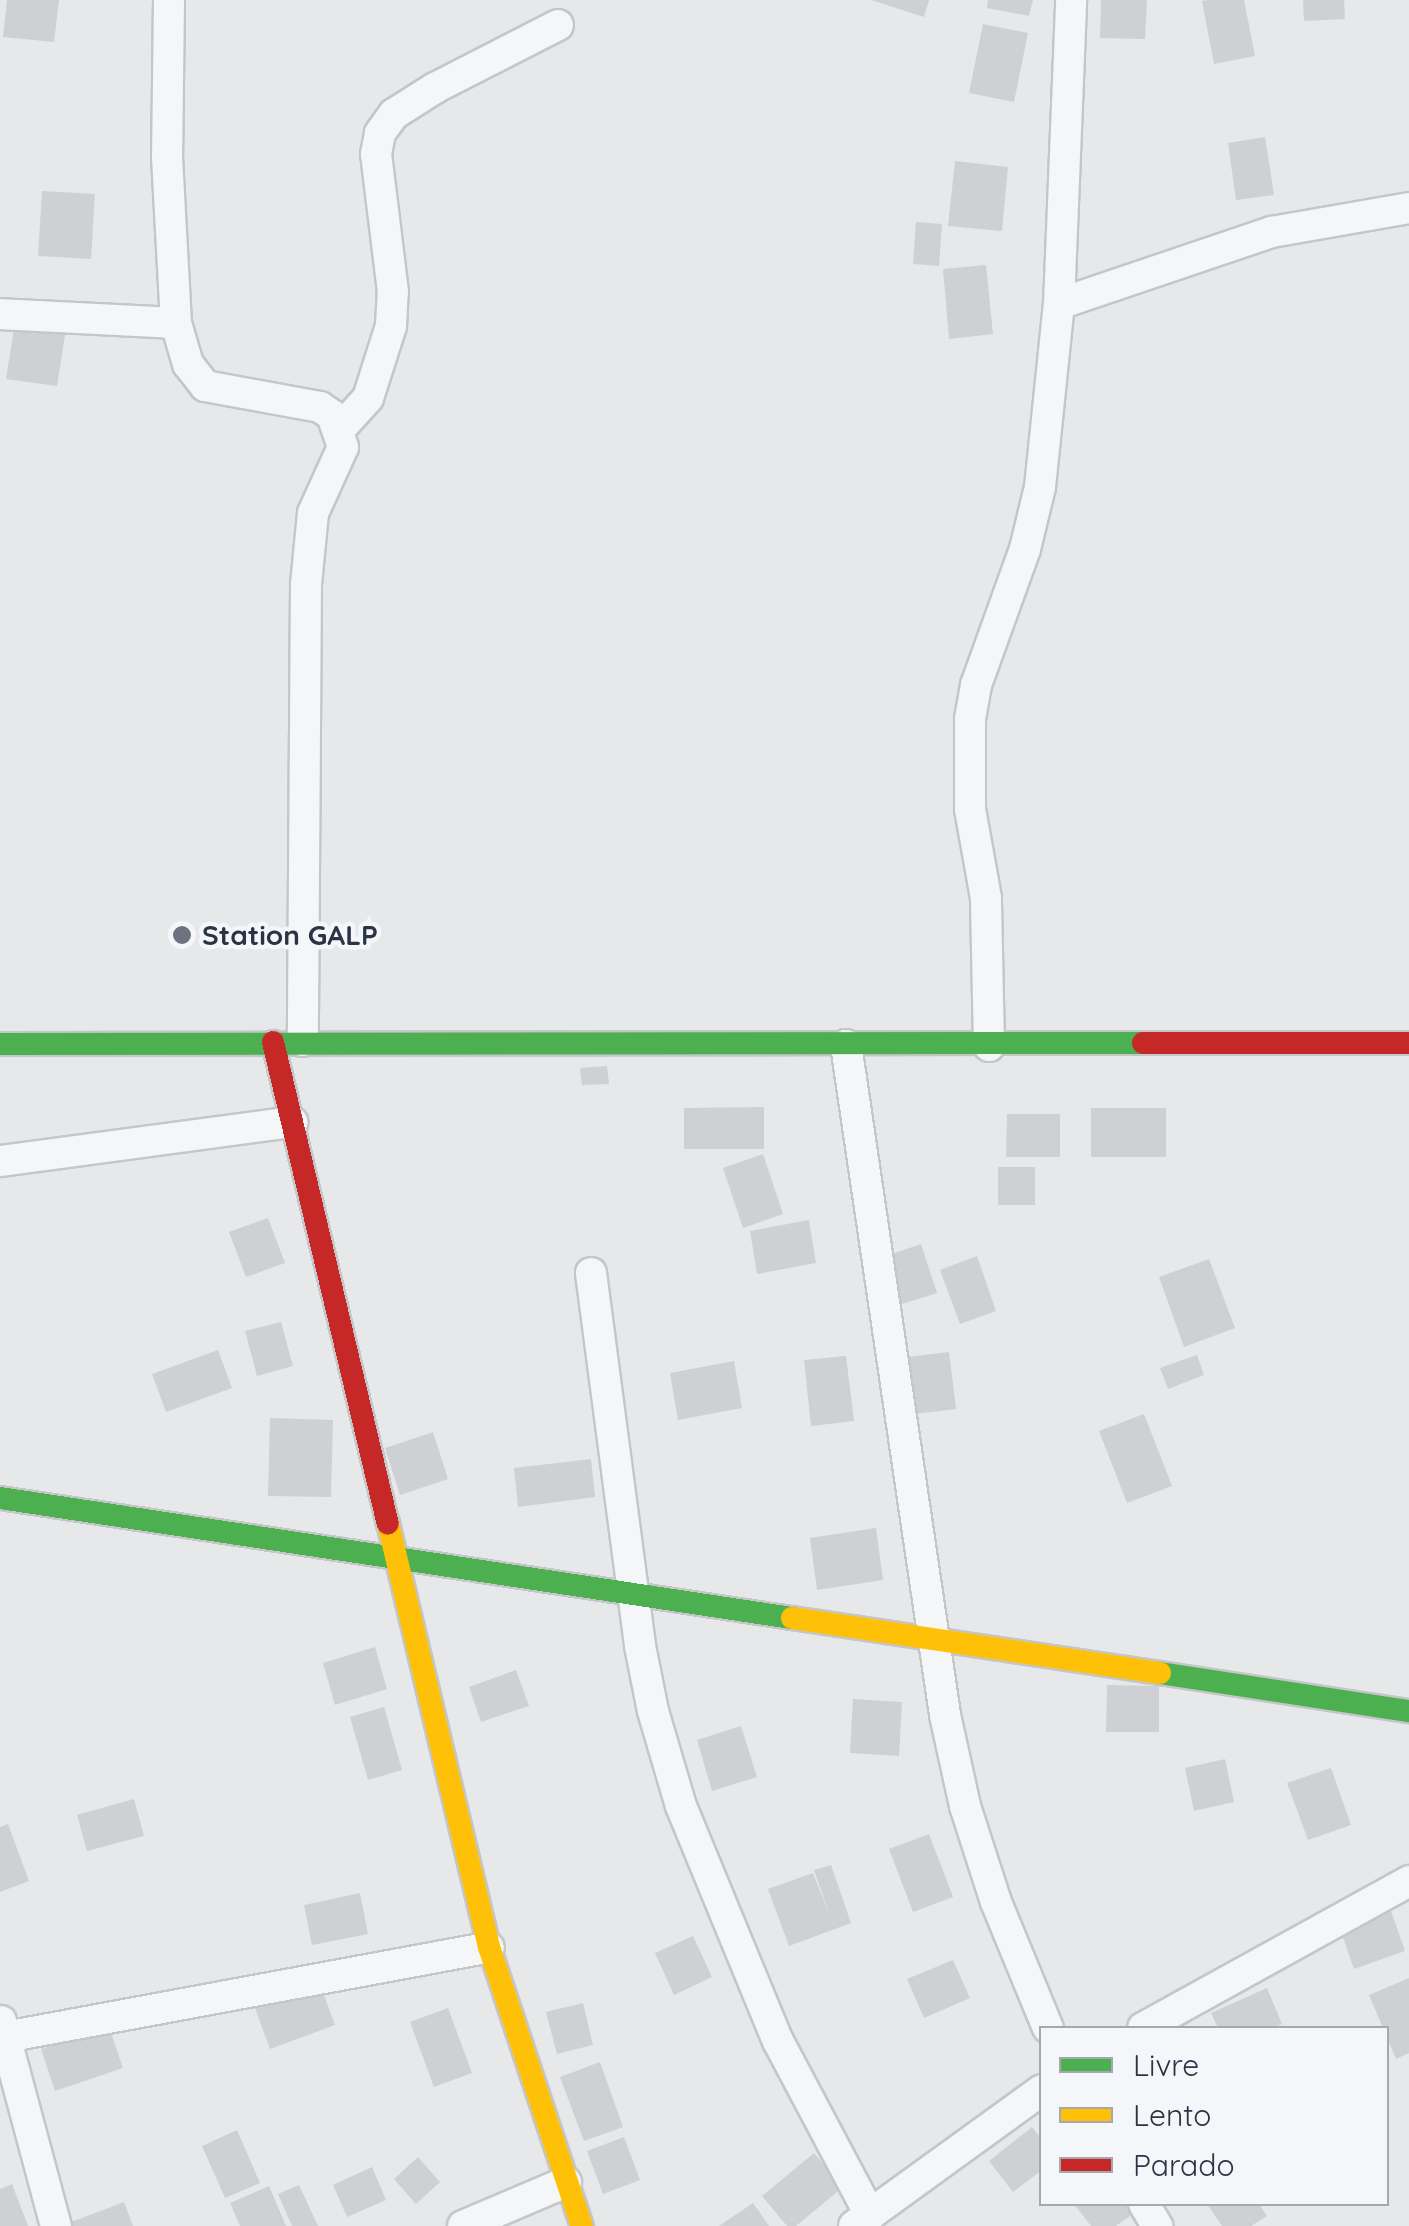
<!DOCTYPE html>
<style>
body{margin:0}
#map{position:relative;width:1409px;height:2226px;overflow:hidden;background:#e6e8ea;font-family:Quicksand,sans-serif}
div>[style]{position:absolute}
.building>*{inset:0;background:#ced0d3}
.roads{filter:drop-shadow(2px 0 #c4c6c8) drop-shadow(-2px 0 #c4c6c8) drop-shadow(0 2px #c4c6c8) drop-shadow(0 -2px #c4c6c8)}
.street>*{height:30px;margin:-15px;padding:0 15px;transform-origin:15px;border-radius:15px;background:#f5f6f7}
.fast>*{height:22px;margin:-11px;padding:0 11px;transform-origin:11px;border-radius:11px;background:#4caf50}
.slow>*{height:22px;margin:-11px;padding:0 11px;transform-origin:11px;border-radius:11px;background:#ffc107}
.jam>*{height:22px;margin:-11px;padding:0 11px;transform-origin:11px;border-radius:11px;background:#c62828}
.dots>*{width:28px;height:28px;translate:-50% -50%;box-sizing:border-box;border:5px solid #f4f6f9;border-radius:50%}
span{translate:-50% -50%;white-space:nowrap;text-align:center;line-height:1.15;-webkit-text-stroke:9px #f4f6f9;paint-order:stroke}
.poi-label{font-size:28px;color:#2b3445;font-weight:700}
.left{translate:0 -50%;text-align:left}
.legend{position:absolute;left:1039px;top:2026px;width:350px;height:180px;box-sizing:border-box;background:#f4f6f9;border:2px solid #a4a8b1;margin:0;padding:12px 18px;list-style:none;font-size:30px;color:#2b3445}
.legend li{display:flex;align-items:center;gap:20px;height:50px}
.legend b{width:50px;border:2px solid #a4a8b1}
</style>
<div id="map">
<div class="building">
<i style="clip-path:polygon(7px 0,59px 0,54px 42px,3px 37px)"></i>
<i style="clip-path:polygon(871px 0,929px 0,924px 17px)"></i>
<i style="clip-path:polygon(988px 0,1033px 0,1029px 16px,987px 8px)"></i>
<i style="clip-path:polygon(1101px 0,1147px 0,1145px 39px,1100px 38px)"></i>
<i style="clip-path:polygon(1208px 0,1244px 0,1255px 56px,1214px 64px,1202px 1px)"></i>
<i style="clip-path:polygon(1303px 0,1344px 0,1345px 19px,1304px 21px)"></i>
<i style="clip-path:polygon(983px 24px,1028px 33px,1014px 102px,969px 93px)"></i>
<i style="clip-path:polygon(1265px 137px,1274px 195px,1236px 200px,1228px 143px)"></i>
<i style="clip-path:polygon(955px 161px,1008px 167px,1002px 231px,948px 226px)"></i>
<i style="clip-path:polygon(42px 191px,95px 194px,91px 259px,38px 256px)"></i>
<i style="clip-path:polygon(916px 222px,942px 224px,939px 266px,913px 264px)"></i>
<i style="clip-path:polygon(986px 265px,993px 334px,949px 339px,943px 269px)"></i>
<i style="clip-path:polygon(15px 322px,66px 329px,57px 386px,6px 379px)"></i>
<i style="clip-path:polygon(607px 1066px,609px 1084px,582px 1085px,580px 1068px)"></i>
<i style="clip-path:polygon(764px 1107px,764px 1149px,684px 1149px,684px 1108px)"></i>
<i style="clip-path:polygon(1091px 1108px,1166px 1108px,1166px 1157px,1091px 1157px)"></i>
<i style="clip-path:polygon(1007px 1114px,1060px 1114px,1060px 1157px,1006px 1157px)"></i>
<i style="clip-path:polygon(763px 1154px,783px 1214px,743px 1228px,723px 1168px)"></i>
<i style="clip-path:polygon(998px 1167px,1035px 1167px,1035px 1205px,998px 1205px)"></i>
<i style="clip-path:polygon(268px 1218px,285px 1263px,246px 1277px,229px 1232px)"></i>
<i style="clip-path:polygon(809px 1220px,816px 1263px,757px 1274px,750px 1231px)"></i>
<i style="clip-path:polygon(921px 1244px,937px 1293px,899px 1305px,883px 1257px)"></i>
<i style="clip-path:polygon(977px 1256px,996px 1311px,960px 1324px,940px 1270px)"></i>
<i style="clip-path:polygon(1209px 1259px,1235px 1328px,1184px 1347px,1159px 1277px)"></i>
<i style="clip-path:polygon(281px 1322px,293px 1366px,257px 1376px,245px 1331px)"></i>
<i style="clip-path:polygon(218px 1350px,232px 1388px,166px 1412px,152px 1374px)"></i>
<i style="clip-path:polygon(949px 1352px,956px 1409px,914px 1414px,908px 1357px)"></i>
<i style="clip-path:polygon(1197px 1355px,1204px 1375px,1168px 1389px,1160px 1368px)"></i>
<i style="clip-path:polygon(846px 1356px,854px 1421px,811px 1426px,804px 1360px)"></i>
<i style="clip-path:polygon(734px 1361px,742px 1408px,678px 1420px,670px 1373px)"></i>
<i style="clip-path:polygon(1144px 1414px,1172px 1486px,1127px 1503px,1099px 1431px)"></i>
<i style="clip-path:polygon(270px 1418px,333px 1420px,331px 1497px,268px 1496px)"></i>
<i style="clip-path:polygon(433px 1432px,448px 1479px,400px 1495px,385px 1448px)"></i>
<i style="clip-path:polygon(591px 1459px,595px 1497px,518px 1507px,514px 1468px)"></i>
<i style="clip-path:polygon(876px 1528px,883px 1580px,817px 1590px,810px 1538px)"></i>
<i style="clip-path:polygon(375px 1647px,387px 1689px,335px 1705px,323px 1663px)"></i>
<i style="clip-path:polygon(516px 1670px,529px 1706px,481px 1722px,469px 1687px)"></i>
<i style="clip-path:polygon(1107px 1685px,1159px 1686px,1159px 1732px,1106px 1732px)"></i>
<i style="clip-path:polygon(853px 1699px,902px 1702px,899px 1756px,850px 1753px)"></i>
<i style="clip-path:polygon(384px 1707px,402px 1770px,368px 1780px,350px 1717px)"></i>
<i style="clip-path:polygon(741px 1726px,757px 1777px,712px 1791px,697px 1740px)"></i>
<i style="clip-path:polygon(1225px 1759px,1234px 1802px,1194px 1811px,1185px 1768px)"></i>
<i style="clip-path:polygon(1331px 1768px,1351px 1825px,1308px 1840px,1287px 1783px)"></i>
<i style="clip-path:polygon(134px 1799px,144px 1836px,87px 1851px,77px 1815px)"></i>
<i style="clip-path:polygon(8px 1824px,29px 1881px,0 1892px,0 1827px)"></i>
<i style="clip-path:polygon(929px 1834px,953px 1897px,913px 1912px,889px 1849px)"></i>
<i style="clip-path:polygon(831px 1865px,851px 1923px,789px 1946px,768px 1889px,813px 1873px,830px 1916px,814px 1870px)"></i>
<i style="clip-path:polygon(360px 1893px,368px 1934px,312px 1945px,304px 1905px)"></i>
<i style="clip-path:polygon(1391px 1911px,1405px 1951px,1354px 1969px,1340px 1929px)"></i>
<i style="clip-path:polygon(693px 1936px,712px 1977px,674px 1995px,655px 1953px)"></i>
<i style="clip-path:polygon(953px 1960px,970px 1998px,924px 2018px,907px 1979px)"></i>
<i style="clip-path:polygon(1409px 1978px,1409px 2053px,1396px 2059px,1369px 1995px)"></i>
<i style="clip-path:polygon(320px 1984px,335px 2025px,270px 2049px,255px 2008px)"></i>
<i style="clip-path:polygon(1267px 1988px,1282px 2024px,1272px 2028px,1218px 2028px,1211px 2013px)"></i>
<i style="clip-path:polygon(583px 2003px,593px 2045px,557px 2054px,546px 2012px)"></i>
<i style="clip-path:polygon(448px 2008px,472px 2073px,434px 2087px,410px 2022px)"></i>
<i style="clip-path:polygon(109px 2027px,123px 2068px,55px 2091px,41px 2049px)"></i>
<i style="clip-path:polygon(600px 2062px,623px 2127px,584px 2141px,560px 2077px)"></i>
<i style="clip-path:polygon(1032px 2127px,1042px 2140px,1042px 2170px,1013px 2192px,989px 2161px)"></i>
<i style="clip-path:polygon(237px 2130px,260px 2183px,225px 2198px,202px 2146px)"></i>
<i style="clip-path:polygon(624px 2137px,640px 2180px,603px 2194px,587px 2151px)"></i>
<i style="clip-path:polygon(814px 2153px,843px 2187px,796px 2226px,787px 2226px,762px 2196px)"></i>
<i style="clip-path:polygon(418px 2157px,440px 2182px,416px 2204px,394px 2179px)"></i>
<i style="clip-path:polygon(372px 2167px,386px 2200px,347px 2217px,333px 2185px)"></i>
<i style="clip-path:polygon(12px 2184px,28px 2226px,0 2226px,0 2189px)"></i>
<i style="clip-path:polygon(299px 2185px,318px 2226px,292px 2226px,278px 2194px)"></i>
<i style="clip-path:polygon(269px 2186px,286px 2226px,240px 2226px,230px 2203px)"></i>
<i style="clip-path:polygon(124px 2202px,133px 2226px,61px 2226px)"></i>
<i style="clip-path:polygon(753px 2203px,769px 2226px,719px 2226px)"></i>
<i style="clip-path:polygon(1074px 2204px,1127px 2204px,1134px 2213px,1116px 2226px,1091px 2226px)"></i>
<i style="clip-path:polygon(1207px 2204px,1259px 2204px,1267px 2216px,1251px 2226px,1222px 2226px)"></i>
</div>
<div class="roads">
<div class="street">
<i style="left:169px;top:0;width:157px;rotate:90.7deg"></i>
<i style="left:167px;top:157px;width:166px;rotate:86.9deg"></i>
<i style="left:176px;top:323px;width:43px;rotate:73.7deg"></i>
<i style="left:188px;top:364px;width:28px;rotate:52deg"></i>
<i style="left:205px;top:386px;width:117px;rotate:10.3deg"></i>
<i style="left:320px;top:407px;width:14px;rotate:34deg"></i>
<i style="left:332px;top:415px;width:34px;rotate:71deg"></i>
<i style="left:343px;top:447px;width:72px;rotate:114.4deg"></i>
<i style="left:313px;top:513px;width:72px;rotate:95.6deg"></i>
<i style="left:306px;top:585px;width:456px;rotate:90.4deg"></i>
<i style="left:1059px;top:304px;width:225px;rotate:-18.7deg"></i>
<i style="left:1272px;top:232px;width:139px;rotate:-9.9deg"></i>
<i style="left:0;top:314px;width:176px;rotate:2.9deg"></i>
<i style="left:340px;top:429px;width:42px;rotate:-47.9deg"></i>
<i style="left:368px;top:398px;width:76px;rotate:-72.3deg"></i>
<i style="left:391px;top:326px;width:34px;rotate:-87deg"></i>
<i style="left:393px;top:292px;width:139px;rotate:-97deg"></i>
<i style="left:376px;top:154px;width:21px;rotate:-79deg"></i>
<i style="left:380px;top:133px;width:24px;rotate:-54deg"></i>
<i style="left:394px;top:114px;width:49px;rotate:-32.4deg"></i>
<i style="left:435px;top:88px;width:138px;rotate:-27.1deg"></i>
<i style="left:846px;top:1045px;width:677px;rotate:81.59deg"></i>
<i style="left:945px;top:1715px;width:93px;rotate:77.6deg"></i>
<i style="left:965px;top:1806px;width:101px;rotate:72.1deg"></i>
<i style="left:996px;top:1902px;width:136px;rotate:67.6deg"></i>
<i style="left:989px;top:1046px;width:148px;rotate:-91.2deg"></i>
<i style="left:986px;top:898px;width:90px;rotate:-100.2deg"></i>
<i style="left:970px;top:809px;width:90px;rotate:-90deg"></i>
<i style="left:970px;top:719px;width:35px;rotate:-80deg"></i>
<i style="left:976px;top:685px;width:145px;rotate:-70.2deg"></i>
<i style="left:1025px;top:549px;width:64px;rotate:-76.4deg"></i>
<i style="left:1040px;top:487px;width:184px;rotate:-84.1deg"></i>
<i style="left:1059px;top:304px;width:304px;rotate:-87.7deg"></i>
<i style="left:0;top:1161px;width:295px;rotate:-7.6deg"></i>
<i style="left:591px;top:1273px;width:376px;rotate:82.5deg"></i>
<i style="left:640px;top:1646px;width:66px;rotate:78.7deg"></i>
<i style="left:653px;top:1711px;width:99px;rotate:73.6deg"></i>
<i style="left:681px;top:1806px;width:254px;rotate:67.6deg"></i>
<i style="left:778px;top:2041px;width:197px;rotate:62.1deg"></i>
<i style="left:1px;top:2021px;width:212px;rotate:75deg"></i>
<i style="left:1143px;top:2028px;width:304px;rotate:-28.9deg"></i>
<i style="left:0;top:2038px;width:497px;rotate:-10.5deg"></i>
<i style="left:1144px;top:2204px;width:26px;rotate:59deg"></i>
<i style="left:463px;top:2226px;width:112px;rotate:-23.1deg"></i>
<i style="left:854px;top:2226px;width:232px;rotate:-35.9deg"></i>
</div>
<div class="fast">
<i style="left:0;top:1044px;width:1143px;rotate:-0.05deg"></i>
<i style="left:0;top:1498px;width:801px;rotate:8.62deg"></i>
<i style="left:1160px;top:1673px;width:252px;rotate:8.7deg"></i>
</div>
<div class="slow">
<i style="left:388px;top:1523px;width:436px;rotate:76.6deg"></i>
<i style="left:489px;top:1947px;width:294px;rotate:71.6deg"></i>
<i style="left:792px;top:1618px;width:372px;rotate:8.5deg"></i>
</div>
<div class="jam">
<i style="left:273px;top:1042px;width:495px;rotate:76.6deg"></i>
<i style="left:1143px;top:1043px;width:266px"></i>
</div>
</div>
<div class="dots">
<i style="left:182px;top:935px;background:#6c737f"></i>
</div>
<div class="poi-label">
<span class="left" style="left:202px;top:935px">Station GALP</span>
</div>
<ul class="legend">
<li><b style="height:12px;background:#4caf50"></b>Livre</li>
<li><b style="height:12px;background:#ffc107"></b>Lento</li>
<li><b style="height:12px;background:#c62828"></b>Parado</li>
</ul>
</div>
